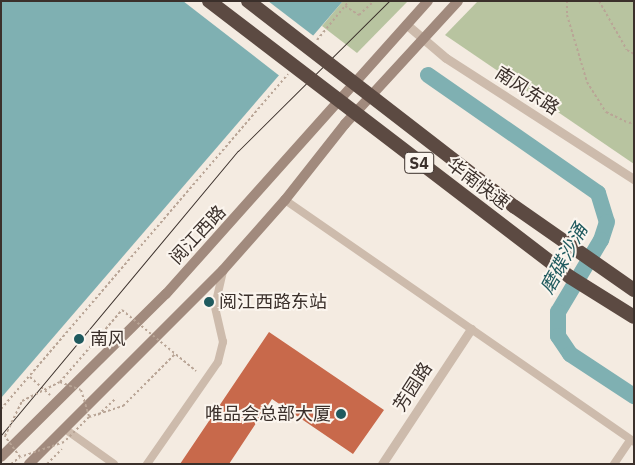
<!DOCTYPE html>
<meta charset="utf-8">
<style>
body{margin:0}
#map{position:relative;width:635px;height:465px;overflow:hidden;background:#f4ebe1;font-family:"IBM Plex Sans","Noto Sans SC",sans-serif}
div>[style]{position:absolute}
.green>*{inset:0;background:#b8c4a0}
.water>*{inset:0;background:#7fb0b2}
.pier>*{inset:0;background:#f4ebe1}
.river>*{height:16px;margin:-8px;padding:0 8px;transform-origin:8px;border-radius:8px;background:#7fb0b2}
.building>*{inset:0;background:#c8694b}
.path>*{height:2px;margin-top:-1px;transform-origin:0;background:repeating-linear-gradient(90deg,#b9a596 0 2.5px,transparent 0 5px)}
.minor>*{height:8px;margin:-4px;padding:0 4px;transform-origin:4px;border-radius:4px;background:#cdbbac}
.tertiary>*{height:9px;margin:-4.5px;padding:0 4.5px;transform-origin:4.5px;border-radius:4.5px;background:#cdbbac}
.secondary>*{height:10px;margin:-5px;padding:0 5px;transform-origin:5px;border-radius:5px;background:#a18a7d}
.tram>*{height:1px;margin:-0.5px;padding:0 0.5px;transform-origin:0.5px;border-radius:0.5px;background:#3b302b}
.path-bridge>*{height:2px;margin-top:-1px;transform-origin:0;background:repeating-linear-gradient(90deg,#b9a596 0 2.5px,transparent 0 5px)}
.motorway-bridge>*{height:14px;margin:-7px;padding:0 7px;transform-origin:7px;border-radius:7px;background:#5c4a42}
.dots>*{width:14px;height:14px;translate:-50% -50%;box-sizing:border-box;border:2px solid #fbf5ee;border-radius:50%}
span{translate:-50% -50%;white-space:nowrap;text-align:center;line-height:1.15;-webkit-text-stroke:4px #fbf5ee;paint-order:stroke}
.shield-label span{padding:1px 4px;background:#fbf5ee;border:1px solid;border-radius:4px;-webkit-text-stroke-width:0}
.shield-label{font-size:16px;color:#3b302b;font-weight:700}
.street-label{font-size:18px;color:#3b302b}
.poi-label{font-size:18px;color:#3b302b}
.left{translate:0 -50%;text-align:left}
.right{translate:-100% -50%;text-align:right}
.water-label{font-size:19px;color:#1f5a5e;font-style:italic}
.frame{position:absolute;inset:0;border:2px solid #3b302b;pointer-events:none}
</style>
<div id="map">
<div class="green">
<i style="clip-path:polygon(343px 1px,408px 1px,357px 53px,322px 26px)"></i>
<i style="clip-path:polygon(478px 1px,634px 1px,634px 164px,445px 35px)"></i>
</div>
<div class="water">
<i style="clip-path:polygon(1px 1px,343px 1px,1px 398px)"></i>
</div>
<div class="pier">
<i style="clip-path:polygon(183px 1px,268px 1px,315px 37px,281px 77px)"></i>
</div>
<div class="river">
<i style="left:428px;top:75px;width:207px;rotate:34.8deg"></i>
<i style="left:598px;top:193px;width:30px;rotate:73deg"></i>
<i style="left:607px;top:222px;width:19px;rotate:108deg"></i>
<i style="left:601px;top:240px;width:84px;rotate:120.8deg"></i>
<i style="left:558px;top:312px;width:24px;rotate:90deg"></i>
<i style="left:558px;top:336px;width:22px;rotate:56deg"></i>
<i style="left:570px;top:354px;width:77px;rotate:33.3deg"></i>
</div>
<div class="building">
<i style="clip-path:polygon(269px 332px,384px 410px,353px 454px,272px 399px,229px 464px,180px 464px)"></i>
</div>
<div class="path">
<i style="left:567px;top:1px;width:14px;rotate:90deg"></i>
<i style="left:567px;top:15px;width:70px;rotate:73.4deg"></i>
<i style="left:587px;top:82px;width:36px;rotate:58deg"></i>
<i style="left:606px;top:112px;width:25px;rotate:26deg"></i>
<i style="left:629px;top:123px;width:5px;rotate:-11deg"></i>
<i style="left:599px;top:1px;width:56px;rotate:60.3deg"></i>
<i style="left:627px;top:50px;width:8px;rotate:30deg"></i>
<i style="left:345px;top:6px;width:17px;rotate:33deg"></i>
<i style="left:359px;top:15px;width:21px;rotate:-43deg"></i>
<i style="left:317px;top:40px;width:50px;rotate:-50.6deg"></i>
<i style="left:30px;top:377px;width:27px;rotate:42deg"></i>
<i style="left:1px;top:409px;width:441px;rotate:-49.4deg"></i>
<i style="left:98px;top:415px;width:25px;rotate:-43deg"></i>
<i style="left:11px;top:464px;width:11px;rotate:-38deg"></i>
<i style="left:47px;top:464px;width:21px;rotate:-45deg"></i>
</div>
<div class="minor">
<i style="left:285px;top:200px;width:425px;rotate:34.7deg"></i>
<i style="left:65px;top:429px;width:60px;rotate:35.5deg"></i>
<i style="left:147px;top:464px;width:124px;rotate:-55.2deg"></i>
<i style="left:218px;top:362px;width:21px;rotate:-76deg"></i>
<i style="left:223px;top:342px;width:37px;rotate:-103deg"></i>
<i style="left:215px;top:306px;width:36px;rotate:-77deg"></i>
<i style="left:614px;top:464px;width:29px;rotate:-56deg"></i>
</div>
<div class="tertiary">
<i style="left:406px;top:24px;width:52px;rotate:40.4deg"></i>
<i style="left:446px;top:58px;width:224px;rotate:32.8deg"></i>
<i style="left:382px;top:464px;width:162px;rotate:-56.6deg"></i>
</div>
<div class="secondary">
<i style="left:1px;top:457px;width:232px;rotate:-44.7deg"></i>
<i style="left:166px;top:294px;width:393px;rotate:-48.2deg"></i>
<i style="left:29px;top:464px;width:274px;rotate:-45deg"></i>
<i style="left:223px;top:270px;width:94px;rotate:-48.5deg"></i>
<i style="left:285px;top:200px;width:97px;rotate:-51.7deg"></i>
<i style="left:345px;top:124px;width:167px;rotate:-47.4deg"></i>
</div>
<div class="tram">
<i style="left:1px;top:435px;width:370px;rotate:-50.2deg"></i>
<i style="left:238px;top:151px;width:213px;rotate:-44.8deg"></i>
</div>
<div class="path-bridge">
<i style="left:60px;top:382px;width:22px;rotate:21deg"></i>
<i style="left:81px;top:390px;width:28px;rotate:73deg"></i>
<i style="left:89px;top:417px;width:35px;rotate:135deg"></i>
<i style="left:64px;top:442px;width:46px;rotate:161.2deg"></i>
<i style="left:20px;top:457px;width:26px;rotate:-126deg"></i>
<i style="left:5px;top:436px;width:39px;rotate:-64deg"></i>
<i style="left:22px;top:401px;width:42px;rotate:-26.6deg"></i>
<i style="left:60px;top:382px;width:95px;rotate:-49.3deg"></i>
<i style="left:122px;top:310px;width:96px;rotate:39.5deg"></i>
<i style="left:89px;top:417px;width:36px;rotate:-18deg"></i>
<i style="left:123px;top:406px;width:74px;rotate:-45deg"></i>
</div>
<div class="motorway-bridge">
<i style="left:209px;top:1px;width:454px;rotate:37.4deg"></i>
<i style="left:570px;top:277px;width:75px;rotate:32deg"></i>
<i style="left:248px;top:1px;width:337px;rotate:37.7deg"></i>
<i style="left:515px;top:207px;width:145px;rotate:34.9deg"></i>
</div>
<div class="dots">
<i style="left:209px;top:302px;background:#1f5a5e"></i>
<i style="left:79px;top:339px;background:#1f5a5e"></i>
<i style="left:341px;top:414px;background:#1f5a5e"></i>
</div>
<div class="shield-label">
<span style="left:419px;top:163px">S4</span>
</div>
<div class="street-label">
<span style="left:527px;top:91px;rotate:33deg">南风东路</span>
<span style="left:478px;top:184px;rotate:37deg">华南快速</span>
<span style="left:198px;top:235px;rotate:-47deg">阅江西路</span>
<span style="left:413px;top:387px;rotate:-57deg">芳园路</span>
</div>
<div class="poi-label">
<span class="left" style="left:219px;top:302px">阅江西路东站</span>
<span class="left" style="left:90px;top:339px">南风</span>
<span class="right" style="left:331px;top:414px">唯品会总部大厦</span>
</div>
<div class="water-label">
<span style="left:564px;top:259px;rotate:-61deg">磨碟沙涌</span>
</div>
<div class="frame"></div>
</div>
